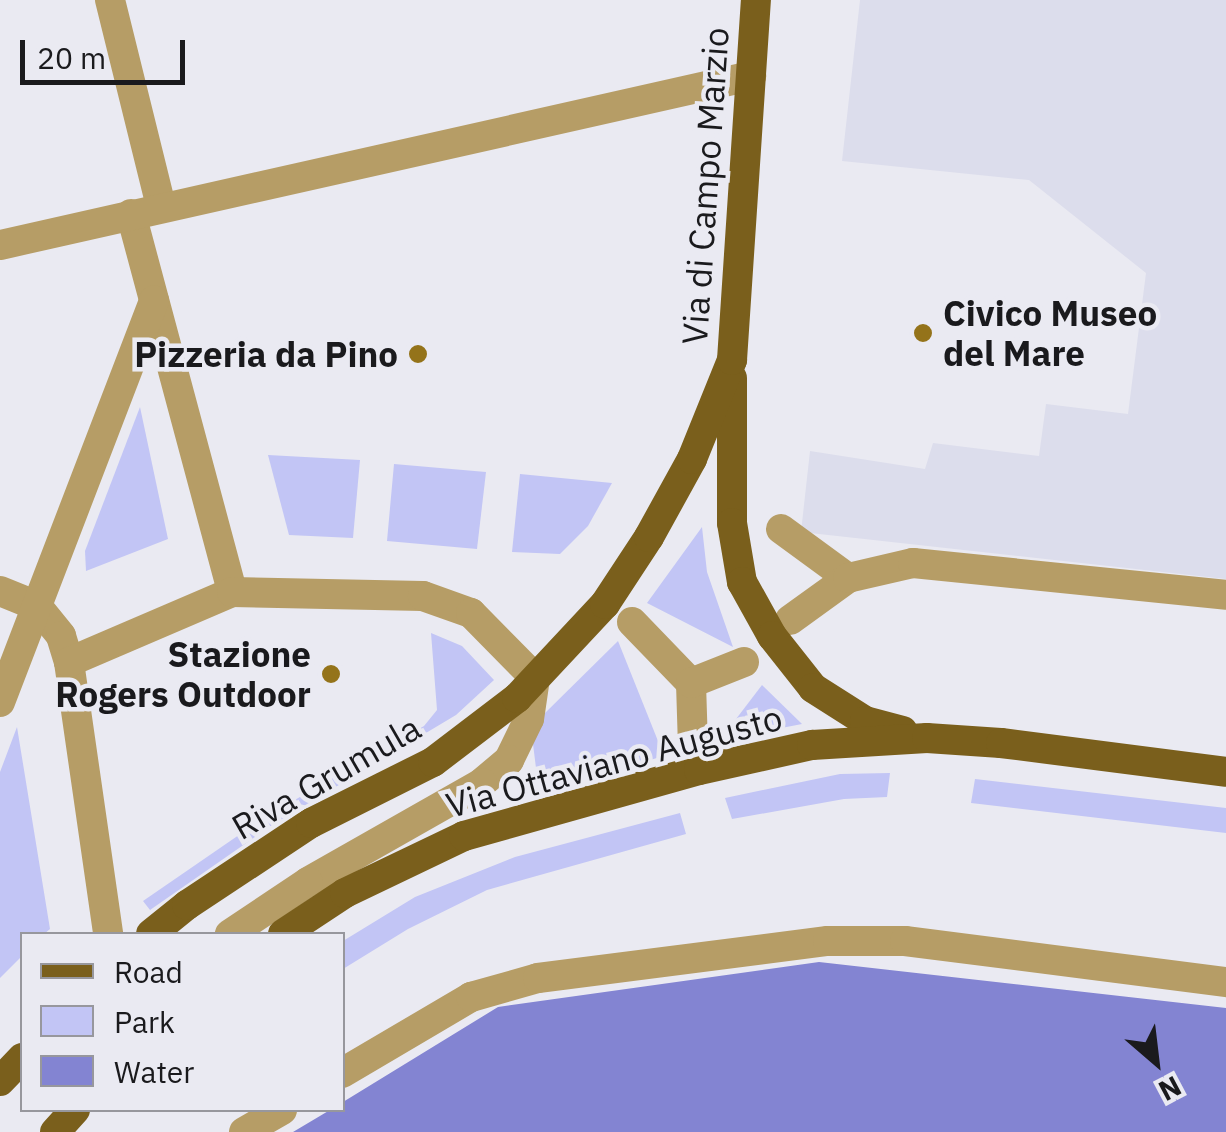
<!DOCTYPE html>
<style>
body{margin:0}
#map{position:relative;width:1226px;height:1132px;overflow:hidden;background:#eaeaf2;font-family:"IBM Plex Sans",sans-serif}
div>[style]{position:absolute}
.built>*{inset:0;background:#dcddec}
.green>*{inset:0;background:#c2c5f5}
.water>*{inset:0;background:#8384d2}
.minor>*{height:30px;margin:-15px;padding:0 15px;transform-origin:15px;border-radius:15px;background:#b69d66}
.major>*{height:30px;margin:-15px;padding:0 15px;transform-origin:15px;border-radius:15px;background:#7a5f1c}
.dots>*{width:28px;height:28px;translate:-50% -50%;box-sizing:border-box;border:5px solid #eaeaf2;border-radius:50%}
span{translate:-50% -50%;white-space:nowrap;text-align:center;line-height:1.15;-webkit-text-stroke:9px #eaeaf2;paint-order:stroke}
.street-label{font-size:35px;color:#1a1a1d}
.poi-label{font-size:35px;color:#1a1a1d;font-weight:700}
.left{translate:0 -50%;text-align:left}
.right{translate:-100% -50%;text-align:right}
.legend{position:absolute;left:20px;top:932px;width:325px;height:180px;box-sizing:border-box;background:#eaeaf2;border:2px solid #97979d;margin:0;padding:12px 18px;list-style:none;font-size:30px;color:#1a1a1d}
.legend li{display:flex;align-items:center;gap:20px;height:50px}
.legend b{width:50px;border:2px solid #97979d}
.north{position:absolute;left:1106px;top:1012px;width:100px;height:100px;-webkit-text-stroke:8px #eaeaf2;paint-order:stroke;rotate:152deg;font-size:28px;font-weight:700;line-height:40px;text-align:center;color:#1a1a1d}
.north::after{content:'';display:block;margin:auto;width:35px;height:45px;background:#1a1a1d;clip-path:polygon(50% 0,100% 100%,50% 72%,0 100%)}
.scale{position:absolute;left:20px;top:40px;width:165px;height:45px;box-sizing:border-box;border:5px solid #1a1a1d;border-top:0;padding-left:12px;font-size:30px;line-height:35px;white-space:nowrap;color:#1a1a1d;-webkit-text-stroke:8px #eaeaf2;paint-order:stroke}
</style>
<div id="map">
<div class="built">
<i style="clip-path:polygon(860px 0,1226px 0,1226px 579px,801px 532px,810px 451px,925px 469px,933px 443px,1039px 456px,1046px 404px,1128px 414px,1146px 273px,1029px 180px,842px 161px)"></i>
</div>
<div class="green">
<i style="clip-path:polygon(140px 407px,168px 539px,86px 571px,85px 551px)"></i>
<i style="clip-path:polygon(268px 455px,360px 460px,353px 538px,289px 535px)"></i>
<i style="clip-path:polygon(394px 464px,486px 472px,477px 549px,387px 541px)"></i>
<i style="clip-path:polygon(520px 474px,612px 483px,588px 526px,560px 554px,512px 552px)"></i>
<i style="clip-path:polygon(702px 527px,707px 572px,733px 647px,647px 603px)"></i>
<i style="clip-path:polygon(431px 633px,462px 646px,494px 680px,456px 715px,272px 825px,150px 910px,143px 901px,265px 817px,424px 726px,437px 710px)"></i>
<i style="clip-path:polygon(618px 641px,664px 756px,558px 786px,536px 768px,533px 744px,543px 715px)"></i>
<i style="clip-path:polygon(762px 685px,802px 724px,720px 740px)"></i>
<i style="clip-path:polygon(17px 727px,50px 929px,44px 934px,22px 934px,22px 956px,0 978px,0 772px)"></i>
<i style="clip-path:polygon(890px 773px,887px 797px,844px 799px,732px 819px,725px 798px,840px 774px)"></i>
<i style="clip-path:polygon(975px 779px,1226px 808px,1226px 833px,971px 803px)"></i>
<i style="clip-path:polygon(680px 813px,686px 834px,487px 890px,408px 929px,343px 969px,343px 941px,415px 897px,515px 857px)"></i>
</div>
<div class="water">
<i style="clip-path:polygon(819px 962px,1226px 1008px,1226px 1132px,293px 1132px,330px 1110px,342px 1110px,343px 1102px,498px 1007px)"></i>
</div>
<div class="minor">
<i style="left:110px;top:0;width:212px;rotate:76.1deg"></i>
<i style="left:131px;top:214px;width:391px;rotate:75deg"></i>
<i style="left:0;top:245px;width:770px;rotate:-12.68deg"></i>
<i style="left:781px;top:529px;width:83px;rotate:36.2deg"></i>
<i style="left:0;top:591px;width:40px;rotate:22deg"></i>
<i style="left:37px;top:606px;width:38px;rotate:51deg"></i>
<i style="left:61px;top:636px;width:27px;rotate:73deg"></i>
<i style="left:69px;top:662px;width:275px;rotate:81.8deg"></i>
<i style="left:790px;top:620px;width:72px;rotate:-35.9deg"></i>
<i style="left:848px;top:578px;width:67px;rotate:-13deg"></i>
<i style="left:913px;top:563px;width:315px;rotate:5.8deg"></i>
<i style="left:632px;top:622px;width:85px;rotate:46deg"></i>
<i style="left:691px;top:683px;width:65px;rotate:88.2deg"></i>
<i style="left:69px;top:662px;width:177px;rotate:-23.2deg"></i>
<i style="left:232px;top:592px;width:191px;rotate:1.2deg"></i>
<i style="left:423px;top:596px;width:51px;rotate:19.5deg"></i>
<i style="left:471px;top:613px;width:91px;rotate:45.4deg"></i>
<i style="left:535px;top:678px;width:41px;rotate:98.3deg"></i>
<i style="left:529px;top:719px;width:46px;rotate:116deg"></i>
<i style="left:509px;top:760px;width:35px;rotate:140deg"></i>
<i style="left:482px;top:783px;width:200px;rotate:150.4deg"></i>
<i style="left:308px;top:882px;width:94px;rotate:146.3deg"></i>
<i style="left:691px;top:683px;width:57px;rotate:-21.6deg"></i>
<i style="left:0;top:702px;width:430px;rotate:-69deg"></i>
<i style="left:342px;top:1073px;width:150px;rotate:-30.5deg"></i>
<i style="left:471px;top:997px;width:70px;rotate:-15.8deg"></i>
<i style="left:538px;top:978px;width:292px;rotate:-7.3deg"></i>
<i style="left:828px;top:941px;width:77px"></i>
<i style="left:905px;top:941px;width:324px;rotate:7.3deg"></i>
<i style="left:244px;top:1132px;width:44px;rotate:-30.1deg"></i>
</div>
<div class="major">
<i style="left:732px;top:378px;width:145px;rotate:90deg"></i>
<i style="left:732px;top:523px;width:60px;rotate:80.4deg"></i>
<i style="left:742px;top:582px;width:62px;rotate:60.9deg"></i>
<i style="left:772px;top:636px;width:66px;rotate:51.7deg"></i>
<i style="left:813px;top:688px;width:62px;rotate:32.4deg"></i>
<i style="left:865px;top:721px;width:39px;rotate:15deg"></i>
<i style="left:151px;top:934px;width:46px;rotate:-38.9deg"></i>
<i style="left:187px;top:905px;width:149px;rotate:-33.5deg"></i>
<i style="left:311px;top:823px;width:136px;rotate:-26.6deg"></i>
<i style="left:433px;top:762px;width:106px;rotate:-37.3deg"></i>
<i style="left:517px;top:698px;width:129px;rotate:-46.9deg"></i>
<i style="left:605px;top:604px;width:80px;rotate:-56.7deg"></i>
<i style="left:649px;top:537px;width:89px;rotate:-61.1deg"></i>
<i style="left:692px;top:459px;width:107px;rotate:-68deg"></i>
<i style="left:732px;top:360px;width:361px;rotate:-86.2deg"></i>
<i style="left:283px;top:934px;width:74px;rotate:-33.5deg"></i>
<i style="left:345px;top:893px;width:132px;rotate:-25.6deg"></i>
<i style="left:464px;top:836px;width:244px;rotate:-15.7deg"></i>
<i style="left:699px;top:770px;width:116px;rotate:-12.5deg"></i>
<i style="left:812px;top:745px;width:115px;rotate:-3.5deg"></i>
<i style="left:927px;top:738px;width:74px;rotate:3.9deg"></i>
<i style="left:1001px;top:743px;width:227px;rotate:7.3deg"></i>
<i style="left:0;top:1081px;width:32px;rotate:-46deg"></i>
<i style="left:55px;top:1132px;width:30px;rotate:-48deg"></i>
</div>
<div class="dots">
<i style="left:923px;top:333px;background:#94731a"></i>
<i style="left:418px;top:354px;background:#94731a"></i>
<i style="left:331px;top:674px;background:#94731a"></i>
</div>
<div class="street-label">
<span style="left:705px;top:186px;rotate:-86deg">Via di Campo Marzio</span>
<span style="left:614px;top:761px;rotate:-15deg">Via Ottaviano Augusto</span>
<span style="left:326px;top:777px;rotate:-30deg">Riva Grumula</span>
</div>
<div class="poi-label">
<span class="left" style="left:943px;top:333px">Civico Museo<br>del Mare</span>
<span class="right" style="left:398px;top:354px">Pizzeria da Pino</span>
<span class="right" style="left:311px;top:674px">Stazione<br>Rogers Outdoor</span>
</div>
<ul class="legend">
<li><b style="height:12px;background:#7a5f1c"></b>Road</li>
<li><b style="height:28px;background:#c2c5f5"></b>Park</li>
<li><b style="height:28px;background:#8384d2"></b>Water</li>
</ul>
<div class="north">N</div>
<div class="scale">20 m</div>
</div>
